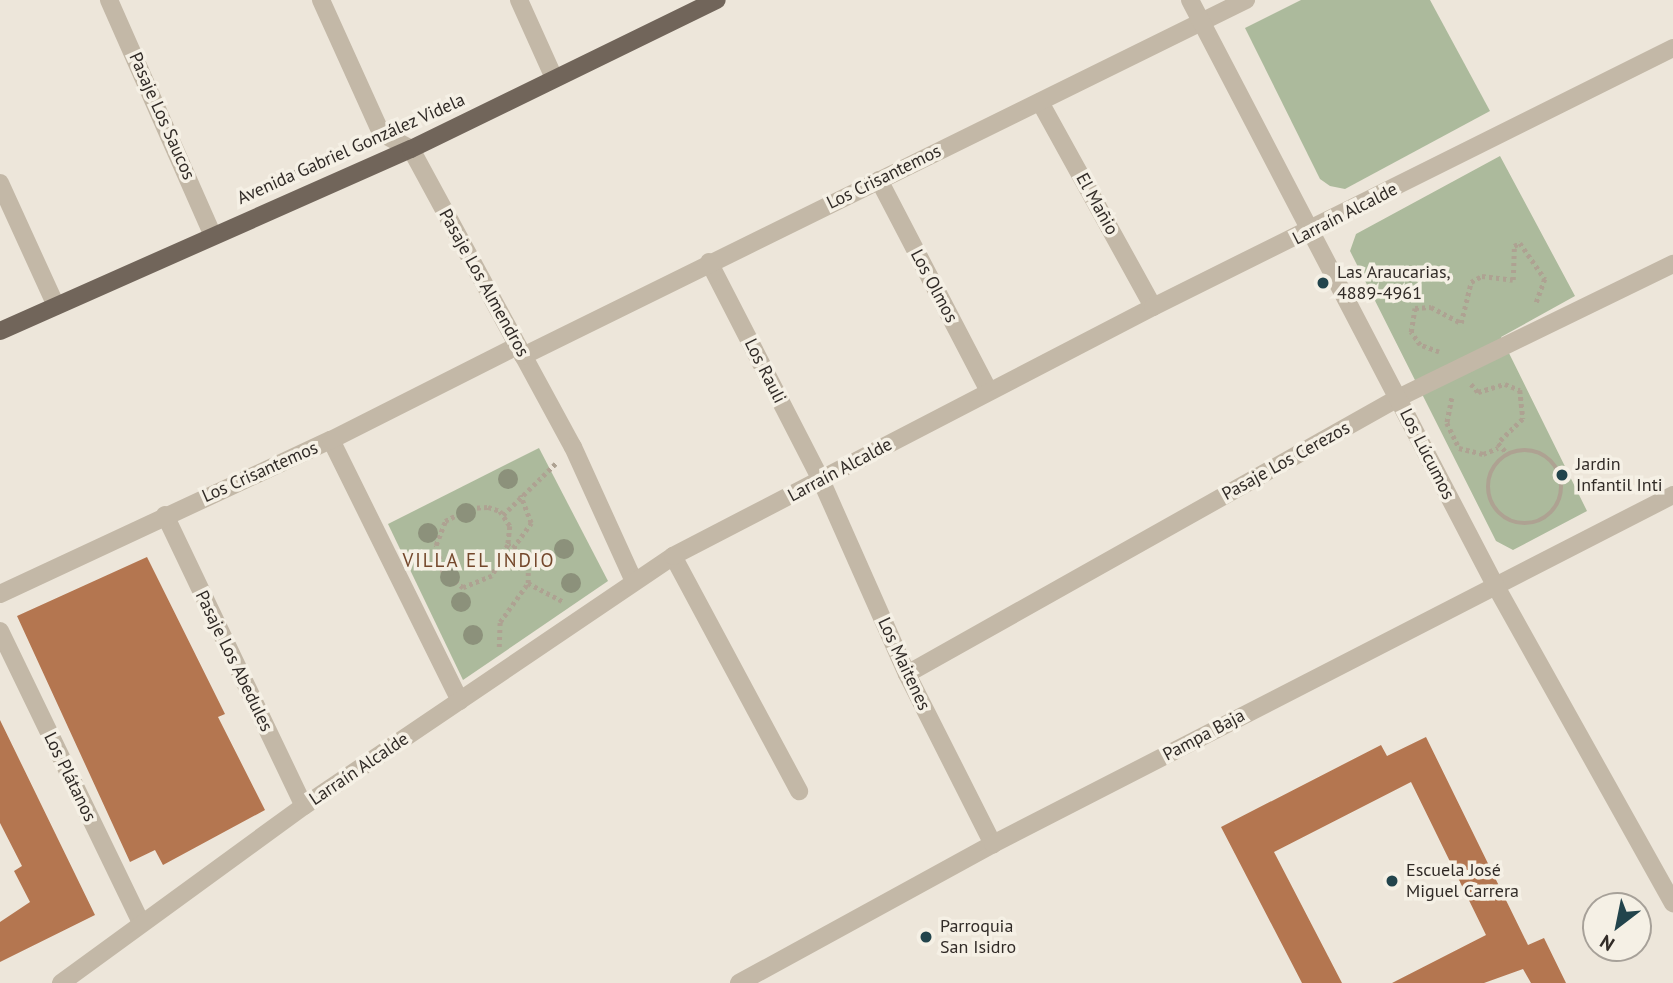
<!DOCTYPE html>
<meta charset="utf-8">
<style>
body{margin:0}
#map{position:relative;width:1673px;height:983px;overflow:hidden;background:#ede6da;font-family:"PT Sans",sans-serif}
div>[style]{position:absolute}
.green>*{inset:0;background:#acba9c}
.building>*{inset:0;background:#b47650}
.path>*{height:4.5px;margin-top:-2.25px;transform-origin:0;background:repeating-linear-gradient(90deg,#aea292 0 3.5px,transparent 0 7px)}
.path>.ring{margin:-2.25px;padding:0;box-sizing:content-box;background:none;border:4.5px solid #aea292;border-radius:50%}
.minor>*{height:18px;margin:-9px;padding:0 9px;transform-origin:9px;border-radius:9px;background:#c3b8a7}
.tertiary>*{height:18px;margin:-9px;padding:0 9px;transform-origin:9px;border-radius:9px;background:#c3b8a7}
.primary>*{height:18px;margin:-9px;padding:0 9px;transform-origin:9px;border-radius:9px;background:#71655a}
.trees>*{width:20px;height:20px;margin:-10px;border-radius:50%;background:#8c917b}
.dots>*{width:19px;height:19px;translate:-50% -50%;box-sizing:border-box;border:4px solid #f5f0e5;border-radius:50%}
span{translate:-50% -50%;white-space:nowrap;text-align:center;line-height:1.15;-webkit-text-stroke:7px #f5f0e5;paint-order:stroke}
.street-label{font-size:18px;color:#312b27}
.poi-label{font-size:18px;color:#312b27}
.left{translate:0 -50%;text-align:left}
.neighbourhood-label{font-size:19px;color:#74472b;letter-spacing:2px}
.north{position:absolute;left:1582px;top:892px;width:70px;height:70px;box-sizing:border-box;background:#f5f0e5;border:2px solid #a7a199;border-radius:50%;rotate:212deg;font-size:19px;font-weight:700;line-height:28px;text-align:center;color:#312b27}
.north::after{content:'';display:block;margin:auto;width:24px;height:32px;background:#22444c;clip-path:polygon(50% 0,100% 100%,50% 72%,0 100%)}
</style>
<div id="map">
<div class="green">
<i style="clip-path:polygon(1301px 0,1430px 0,1490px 111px,1345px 189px,1330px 186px,1320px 179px,1245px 28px)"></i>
<i style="clip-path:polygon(1500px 156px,1575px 296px,1501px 337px,1587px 511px,1513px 550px,1496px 541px,1350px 251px,1356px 234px)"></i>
<i style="clip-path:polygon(539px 448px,608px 581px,463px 680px,388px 524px)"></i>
</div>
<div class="building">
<i style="clip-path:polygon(147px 557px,225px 714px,218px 717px,265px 810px,163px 865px,155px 850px,130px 862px,17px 616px)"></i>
<i style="clip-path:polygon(0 720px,95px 915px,0 962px,0 922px,30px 902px,14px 871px,22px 866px,0 823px)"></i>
<i style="clip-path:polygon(1426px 737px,1528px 945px,1544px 938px,1566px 983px,1531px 983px,1523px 969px,1484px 983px,1392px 983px,1486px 935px,1411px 782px,1274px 852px,1342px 983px,1302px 983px,1221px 827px,1381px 745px,1387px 756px)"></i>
</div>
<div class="path">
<i style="left:405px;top:122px;width:51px;rotate:-24.1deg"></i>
<i style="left:249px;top:193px;width:124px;rotate:-24.7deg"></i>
<i style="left:1439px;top:352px;width:20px;rotate:-160deg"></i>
<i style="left:1420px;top:345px;width:16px;rotate:-125deg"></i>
<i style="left:1411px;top:332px;width:24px;rotate:-81deg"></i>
<i style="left:1415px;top:308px;width:16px;rotate:-4deg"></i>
<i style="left:1431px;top:307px;width:34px;rotate:28deg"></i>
<i style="left:1461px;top:323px;width:42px;rotate:-76.3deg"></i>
<i style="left:1471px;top:282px;width:13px;rotate:-29deg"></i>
<i style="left:1482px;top:276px;width:31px;rotate:7deg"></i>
<i style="left:1513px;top:280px;width:34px;rotate:-88deg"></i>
<i style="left:1514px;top:246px;width:7px;rotate:-27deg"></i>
<i style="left:1520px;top:243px;width:44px;rotate:55.2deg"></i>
<i style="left:1545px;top:279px;width:27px;rotate:110deg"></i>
<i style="left:1471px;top:384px;width:11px;rotate:49deg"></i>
<i style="left:1478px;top:392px;width:28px;rotate:-17deg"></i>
<i style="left:1505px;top:384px;width:16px;rotate:22deg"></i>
<i style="left:1520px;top:390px;width:29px;rotate:84deg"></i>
<i style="left:1523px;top:419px;width:35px;rotate:136deg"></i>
<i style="left:1498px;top:443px;width:15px;rotate:48deg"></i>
<i style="left:1452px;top:398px;width:25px;rotate:101deg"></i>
<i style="left:1447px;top:423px;width:28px;rotate:64deg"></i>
<i style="left:1459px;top:448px;width:25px;rotate:14deg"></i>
<i style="left:1483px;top:454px;width:16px;rotate:-22deg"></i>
<i class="ring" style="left:1488px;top:450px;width:69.5px;height:69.5px"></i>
<i style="left:503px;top:515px;width:76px;rotate:-44.5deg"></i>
<i style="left:513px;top:548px;width:31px;rotate:-54deg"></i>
<i style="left:531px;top:523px;width:30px;rotate:-111deg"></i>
<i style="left:528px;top:583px;width:41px;rotate:27.8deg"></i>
<i style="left:499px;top:647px;width:25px;rotate:-88deg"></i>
<i style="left:500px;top:622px;width:48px;rotate:-54.3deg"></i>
<i style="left:528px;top:583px;width:14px;rotate:-90deg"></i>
<i style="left:528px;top:569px;width:22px;rotate:-122deg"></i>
<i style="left:516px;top:550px;width:9px;rotate:-148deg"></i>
<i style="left:508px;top:545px;width:35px;rotate:117deg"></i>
<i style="left:492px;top:576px;width:31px;rotate:158deg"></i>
<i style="left:463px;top:588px;width:25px;rotate:-143deg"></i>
<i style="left:443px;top:573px;width:29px;rotate:-104deg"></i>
<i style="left:436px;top:545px;width:26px;rotate:-69deg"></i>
<i style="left:445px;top:521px;width:28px;rotate:-27deg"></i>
<i style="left:470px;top:508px;width:18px;rotate:-3deg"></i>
<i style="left:488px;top:507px;width:13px;rotate:18deg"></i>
<i style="left:500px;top:511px;width:18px;rotate:56deg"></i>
<i style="left:510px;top:526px;width:19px;rotate:96deg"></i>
</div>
<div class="minor">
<i style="left:109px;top:0;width:255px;rotate:66.2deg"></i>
<i style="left:321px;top:0;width:146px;rotate:65.7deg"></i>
<i style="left:381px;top:133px;width:34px;rotate:28deg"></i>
<i style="left:411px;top:149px;width:339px;rotate:61.5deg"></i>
<i style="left:573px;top:447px;width:145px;rotate:65.6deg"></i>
<i style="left:519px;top:0;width:85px;rotate:65.8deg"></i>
<i style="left:1040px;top:102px;width:234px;rotate:61.1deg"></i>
<i style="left:879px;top:180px;width:238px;rotate:62.5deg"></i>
<i style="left:0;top:183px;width:135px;rotate:65.5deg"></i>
<i style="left:709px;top:262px;width:245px;rotate:62.8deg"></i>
<i style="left:821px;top:480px;width:212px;rotate:66.1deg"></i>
<i style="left:907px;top:674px;width:191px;rotate:63.2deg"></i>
<i style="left:523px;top:356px;width:806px;rotate:-26.22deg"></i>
<i style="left:331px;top:440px;width:291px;rotate:63.7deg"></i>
<i style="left:165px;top:515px;width:322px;rotate:64.5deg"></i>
<i style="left:673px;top:556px;width:267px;rotate:61.8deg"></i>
<i style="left:0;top:594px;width:365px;rotate:-25deg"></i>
<i style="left:331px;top:440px;width:208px;rotate:-26.8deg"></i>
<i style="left:0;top:631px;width:324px;rotate:64.2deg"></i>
<i style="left:907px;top:674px;width:563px;rotate:-29.34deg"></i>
<i style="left:1398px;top:398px;width:306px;rotate:-26deg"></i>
<i style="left:739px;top:983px;width:290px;rotate:-28.7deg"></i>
<i style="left:993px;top:844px;width:764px;rotate:-27.17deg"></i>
</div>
<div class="tertiary">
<i style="left:1190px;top:0;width:657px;rotate:62.46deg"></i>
<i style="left:1494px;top:583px;width:367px;rotate:60.8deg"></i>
<i style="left:61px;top:983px;width:301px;rotate:-36.1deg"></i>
<i style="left:304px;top:806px;width:446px;rotate:-34.1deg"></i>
<i style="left:673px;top:556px;width:541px;rotate:-27.42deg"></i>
<i style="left:1153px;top:307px;width:581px;rotate:-26.48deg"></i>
</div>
<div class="primary">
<i style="left:0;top:331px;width:449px;rotate:-23.9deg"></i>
<i style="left:411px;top:149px;width:340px;rotate:-26deg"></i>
</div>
<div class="trees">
<i style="left:508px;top:479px"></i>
<i style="left:466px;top:513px"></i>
<i style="left:428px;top:533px"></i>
<i style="left:564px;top:549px"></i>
<i style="left:450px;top:577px"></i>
<i style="left:571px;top:583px"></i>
<i style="left:461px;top:602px"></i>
<i style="left:473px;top:635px"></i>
</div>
<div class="dots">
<i style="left:1323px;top:283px;background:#22444c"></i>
<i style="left:1562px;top:475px;background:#22444c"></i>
<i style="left:1392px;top:881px;background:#22444c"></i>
<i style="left:926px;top:937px;background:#22444c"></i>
</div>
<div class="street-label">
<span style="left:162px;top:116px;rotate:66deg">Pasaje Los Saucos</span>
<span style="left:351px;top:149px;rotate:-24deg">Avenida Gabriel González Videla</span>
<span style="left:884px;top:177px;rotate:-26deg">Los Crisantemos</span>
<span style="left:1097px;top:204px;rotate:61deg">El Mañio</span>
<span style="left:1345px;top:214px;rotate:-27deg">Larraín Alcalde</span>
<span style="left:484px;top:283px;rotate:61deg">Pasaje Los Almendros</span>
<span style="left:934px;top:286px;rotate:62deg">Los Olmos</span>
<span style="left:765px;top:371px;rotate:63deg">Los Rauli</span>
<span style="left:1427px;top:454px;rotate:63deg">Los Lúcumos</span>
<span style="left:1286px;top:461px;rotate:-29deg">Pasaje Los Cerezos</span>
<span style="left:840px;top:470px;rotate:-28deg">Larraín Alcalde</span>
<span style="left:260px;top:472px;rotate:-24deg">Los Crisantemos</span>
<span style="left:234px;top:661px;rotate:64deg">Pasaje Los Abedules</span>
<span style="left:904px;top:664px;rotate:65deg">Los Maitenes</span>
<span style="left:1204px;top:735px;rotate:-28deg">Pampa Baja</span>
<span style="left:359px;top:769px;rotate:-34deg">Larraín Alcalde</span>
<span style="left:70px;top:777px;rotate:64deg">Los Plátanos</span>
</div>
<div class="poi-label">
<span class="left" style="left:1337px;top:283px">Las Araucarias,<br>4889-4961</span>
<span class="left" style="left:1576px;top:475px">Jardin<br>Infantil Inti</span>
<span class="left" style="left:1406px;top:881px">Escuela José<br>Miguel Carrera</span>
<span class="left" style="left:940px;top:937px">Parroquia<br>San Isidro</span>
</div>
<div class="neighbourhood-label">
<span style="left:479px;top:561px">VILLA EL INDIO</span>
</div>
<div class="north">N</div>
</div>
